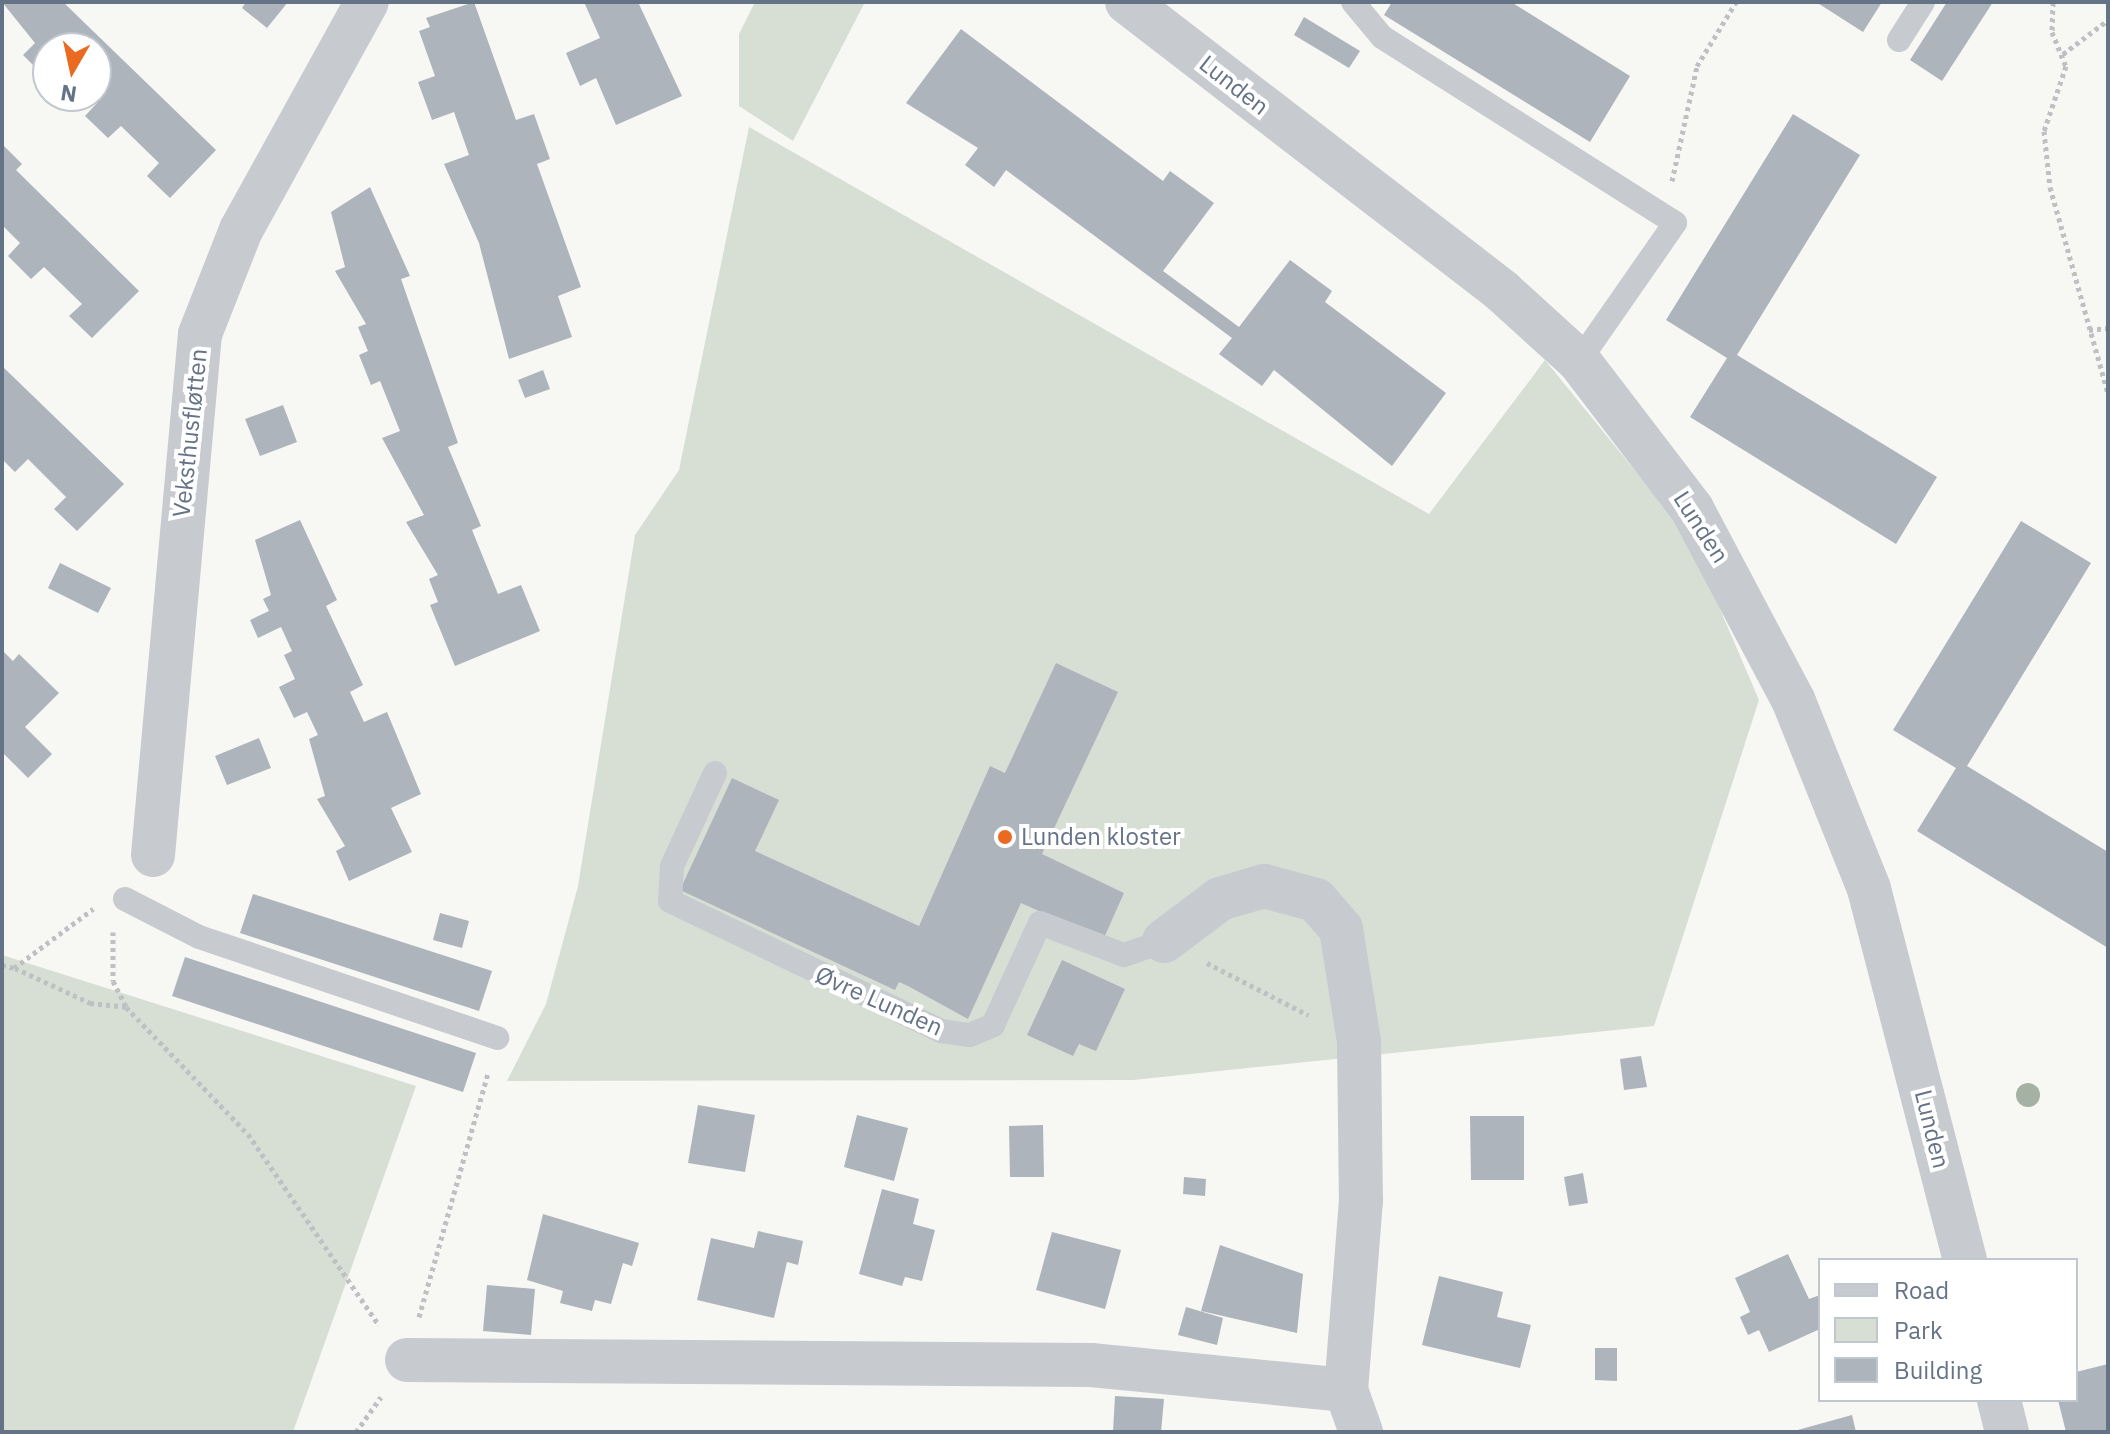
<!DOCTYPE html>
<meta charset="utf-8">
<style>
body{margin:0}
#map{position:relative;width:2110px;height:1434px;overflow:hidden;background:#f7f7f4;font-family:"IBM Plex Sans",sans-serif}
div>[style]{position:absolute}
.green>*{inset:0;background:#d7dfd5}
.building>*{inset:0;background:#aeb4bb}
.path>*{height:5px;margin-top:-2.5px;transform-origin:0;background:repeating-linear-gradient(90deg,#bec0c3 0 4px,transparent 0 8px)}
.lane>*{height:24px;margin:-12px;padding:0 12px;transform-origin:12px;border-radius:12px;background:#c7cace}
.street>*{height:44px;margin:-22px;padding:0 22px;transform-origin:22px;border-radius:22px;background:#c7cace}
.trees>*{width:24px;height:24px;margin:-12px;border-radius:50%;background:#a5b1a3}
.dots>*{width:22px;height:22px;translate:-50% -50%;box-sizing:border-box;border:4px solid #fff;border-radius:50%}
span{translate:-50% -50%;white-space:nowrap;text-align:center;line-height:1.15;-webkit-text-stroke:8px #fff;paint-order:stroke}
.street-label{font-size:24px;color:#657386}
.poi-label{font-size:24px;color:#657386}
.left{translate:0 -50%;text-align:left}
.frame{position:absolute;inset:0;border:4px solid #657386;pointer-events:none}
.legend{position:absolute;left:1818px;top:1258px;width:260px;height:144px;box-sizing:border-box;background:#fff;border:2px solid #c1c7cf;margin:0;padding:10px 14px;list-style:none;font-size:24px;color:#657386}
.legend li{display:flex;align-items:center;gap:16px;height:40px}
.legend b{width:40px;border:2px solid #c1c7cf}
.north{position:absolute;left:32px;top:32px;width:80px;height:80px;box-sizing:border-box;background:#fff;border:2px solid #c1c7cf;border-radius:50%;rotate:189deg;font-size:22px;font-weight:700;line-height:32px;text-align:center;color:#657386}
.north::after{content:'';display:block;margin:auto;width:28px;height:36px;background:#ea6a21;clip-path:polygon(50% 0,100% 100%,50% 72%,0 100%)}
</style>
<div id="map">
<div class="green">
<i style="clip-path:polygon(755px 2px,865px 2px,793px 141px,739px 106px,739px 34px)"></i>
<i style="clip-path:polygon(749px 127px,1429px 514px,1545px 360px,1689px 537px,1759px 700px,1654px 1026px,1133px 1080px,507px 1081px,546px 1004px,578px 886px,635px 535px,679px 470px)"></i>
<i style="clip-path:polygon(2px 955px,416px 1086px,293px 1432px,2px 1432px)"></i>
</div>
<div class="building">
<i style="clip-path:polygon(2px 2px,63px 2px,216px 150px,170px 198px,147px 176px,159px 163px,121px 126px,108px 138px,85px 116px,97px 103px,90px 96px,96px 96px,96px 48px,48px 48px,46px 78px,23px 55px,35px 43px)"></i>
<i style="clip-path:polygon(246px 2px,288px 2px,267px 28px,242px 8px)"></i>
<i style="clip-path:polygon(474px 2px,516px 120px,534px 114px,550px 159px,537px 164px,581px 287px,558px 296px,572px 337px,509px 359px,479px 243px,444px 164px,469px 155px,454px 112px,432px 120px,418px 82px,435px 76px,419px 31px,430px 27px,426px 18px)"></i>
<i style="clip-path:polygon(584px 2px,638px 2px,682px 96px,616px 125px,596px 78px,580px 86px,566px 53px,600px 38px)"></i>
<i style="clip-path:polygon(1392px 2px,1511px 2px,1630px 76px,1590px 142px,1384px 15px)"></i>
<i style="clip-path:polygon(1816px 2px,1882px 2px,1863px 32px)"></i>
<i style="clip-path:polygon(1947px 2px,1993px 2px,1942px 81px,1910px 60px)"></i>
<i style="clip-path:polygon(1304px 17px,1360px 51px,1349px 68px,1294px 35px)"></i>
<i style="clip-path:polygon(961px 29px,1163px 181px,1170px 171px,1214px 203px,1163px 271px,1239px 327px,1290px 260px,1332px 291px,1325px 302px,1446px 393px,1392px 466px,1274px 370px,1262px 386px,1219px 354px,1232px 338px,1006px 170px,994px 187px,965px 165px,978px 148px,906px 103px)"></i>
<i style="clip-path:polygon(1793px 114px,1860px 155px,1737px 355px,1937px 477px,1896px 544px,1690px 417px,1727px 358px,1666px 320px)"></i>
<i style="clip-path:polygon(2px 144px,22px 164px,16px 170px,139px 291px,92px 338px,69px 316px,82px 304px,44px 267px,31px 279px,8px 256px,20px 243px,2px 225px)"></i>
<i style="clip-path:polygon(370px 187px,410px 276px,401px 279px,458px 443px,448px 447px,481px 526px,472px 530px,498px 594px,521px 585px,540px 631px,455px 666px,430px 605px,438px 602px,429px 579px,438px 575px,406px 522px,424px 515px,382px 438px,400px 431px,380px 381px,371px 385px,359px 355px,368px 351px,358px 327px,366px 324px,335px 271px,345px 267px,331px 212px)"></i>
<i style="clip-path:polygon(2px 366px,124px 484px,77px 531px,54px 509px,66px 497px,28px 459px,15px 472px,2px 459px)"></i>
<i style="clip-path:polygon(543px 370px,550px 389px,525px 398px,518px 380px)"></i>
<i style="clip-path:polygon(283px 405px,297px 442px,260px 456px,245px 419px)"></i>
<i style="clip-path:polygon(300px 520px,337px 600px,326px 606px,363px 685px,350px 692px,364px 722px,387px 712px,421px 794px,391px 808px,412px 852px,349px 881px,336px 851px,345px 846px,317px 799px,325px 796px,309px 739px,318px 735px,307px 712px,294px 718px,279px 687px,295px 679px,284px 655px,292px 651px,281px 627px,258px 638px,250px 620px,269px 611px,263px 599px,271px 595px,255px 540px)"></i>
<i style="clip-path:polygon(2021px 521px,2091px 563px,1967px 766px,2108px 852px,2108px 948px,1917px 831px,1956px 768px,1893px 730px)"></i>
<i style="clip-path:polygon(60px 563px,111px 588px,98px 613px,48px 588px)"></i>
<i style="clip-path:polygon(2px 650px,13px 661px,19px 654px,59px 693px,25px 727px,52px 754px,28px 778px,2px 752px)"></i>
<i style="clip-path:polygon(1056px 663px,1118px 692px,1042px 854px,1124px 893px,1103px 940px,1021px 903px,968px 1019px,908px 986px,899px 982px,895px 990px,680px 890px,732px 778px,779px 800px,755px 851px,919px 926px,990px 766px,1005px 773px)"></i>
<i style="clip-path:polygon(259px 738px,271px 768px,227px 785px,215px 756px)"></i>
<i style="clip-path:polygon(253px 894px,492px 971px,479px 1011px,240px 933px)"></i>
<i style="clip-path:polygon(440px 913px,469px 921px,462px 948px,433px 940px)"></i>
<i style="clip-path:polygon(185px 957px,476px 1053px,463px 1092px,172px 996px)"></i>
<i style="clip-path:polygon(1062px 960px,1125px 989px,1096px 1051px,1079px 1044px,1073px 1056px,1027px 1035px)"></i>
<i style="clip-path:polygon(1641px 1056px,1647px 1087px,1624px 1090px,1620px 1059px)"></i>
<i style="clip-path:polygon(698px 1105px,755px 1115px,745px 1172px,688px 1163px)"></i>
<i style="clip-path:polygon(857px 1115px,908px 1128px,894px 1181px,844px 1167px)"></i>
<i style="clip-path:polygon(1470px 1116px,1524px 1116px,1524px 1180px,1471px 1180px)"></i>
<i style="clip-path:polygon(1043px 1125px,1044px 1177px,1010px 1177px,1009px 1126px)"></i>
<i style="clip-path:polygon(1583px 1173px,1588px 1203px,1569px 1206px,1564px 1177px)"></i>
<i style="clip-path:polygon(1184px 1177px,1206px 1179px,1205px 1196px,1183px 1194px)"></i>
<i style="clip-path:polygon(882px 1189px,919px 1199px,913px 1224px,935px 1230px,922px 1281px,905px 1277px,902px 1286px,859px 1274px)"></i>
<i style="clip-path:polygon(543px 1214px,639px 1243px,632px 1266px,623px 1263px,611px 1304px,595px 1300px,592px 1311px,560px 1303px,563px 1291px,527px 1280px)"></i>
<i style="clip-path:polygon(758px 1231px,803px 1241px,798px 1265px,787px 1262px,774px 1318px,697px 1300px,711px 1238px,754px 1248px)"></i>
<i style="clip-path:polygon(1052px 1232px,1121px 1250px,1105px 1309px,1036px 1290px)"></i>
<i style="clip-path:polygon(1220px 1245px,1303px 1274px,1297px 1333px,1201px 1311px)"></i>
<i style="clip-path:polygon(1788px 1254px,1809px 1299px,1820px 1295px,1820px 1329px,1769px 1352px,1759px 1330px,1748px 1335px,1740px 1317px,1750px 1312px,1735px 1278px)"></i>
<i style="clip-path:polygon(1439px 1276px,1503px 1292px,1497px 1317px,1531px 1325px,1520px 1368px,1422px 1345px)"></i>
<i style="clip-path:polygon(487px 1285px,535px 1289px,531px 1335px,483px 1331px)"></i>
<i style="clip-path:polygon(1186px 1307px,1223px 1318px,1217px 1345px,1178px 1335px)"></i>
<i style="clip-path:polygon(1595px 1348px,1617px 1348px,1617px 1381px,1595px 1380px)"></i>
<i style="clip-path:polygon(2108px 1364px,2108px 1432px,2066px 1432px,2058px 1400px,2076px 1400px,2076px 1372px)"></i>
<i style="clip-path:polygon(1115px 1396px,1164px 1399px,1161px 1432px,1113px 1432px)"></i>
<i style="clip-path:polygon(1852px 1415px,1856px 1432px,1794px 1432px,1794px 1431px)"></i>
</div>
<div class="path">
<i style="left:2053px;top:2px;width:30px;rotate:92deg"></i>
<i style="left:2052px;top:32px;width:37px;rotate:68deg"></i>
<i style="left:2066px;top:66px;width:69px;rotate:108.7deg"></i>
<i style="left:2044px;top:131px;width:56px;rotate:83.9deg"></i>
<i style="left:2050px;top:187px;width:215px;rotate:74.3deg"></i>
<i style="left:2063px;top:54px;width:56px;rotate:-37.1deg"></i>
<i style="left:1672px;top:181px;width:118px;rotate:-77.7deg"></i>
<i style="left:1697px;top:66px;width:75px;rotate:-58.6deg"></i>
<i style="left:2089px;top:330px;width:19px;rotate:-6deg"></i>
<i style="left:113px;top:932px;width:49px;rotate:90deg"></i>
<i style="left:113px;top:981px;width:29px;rotate:63deg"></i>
<i style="left:126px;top:1007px;width:176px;rotate:46.2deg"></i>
<i style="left:248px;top:1134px;width:232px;rotate:55.6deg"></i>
<i style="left:1207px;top:963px;width:114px;rotate:27.2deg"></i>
<i style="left:2px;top:965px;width:12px;rotate:14deg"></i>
<i style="left:14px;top:968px;width:99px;rotate:-36.8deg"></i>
<i style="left:15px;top:968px;width:83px;rotate:25deg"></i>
<i style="left:90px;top:1003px;width:36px;rotate:6deg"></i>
<i style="left:419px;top:1317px;width:254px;rotate:-74.2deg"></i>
<i style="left:356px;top:1432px;width:43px;rotate:-54.5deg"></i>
</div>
<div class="lane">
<i style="left:1353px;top:2px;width:45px;rotate:50.4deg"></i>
<i style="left:1382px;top:37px;width:347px;rotate:32.4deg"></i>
<i style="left:1675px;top:223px;width:168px;rotate:124.8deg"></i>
<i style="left:1899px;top:40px;width:45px;rotate:-57.7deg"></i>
<i style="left:715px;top:773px;width:102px;rotate:114.8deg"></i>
<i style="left:672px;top:866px;width:35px;rotate:93deg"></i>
<i style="left:670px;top:901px;width:301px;rotate:25.6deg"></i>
<i style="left:941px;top:1031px;width:29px;rotate:8deg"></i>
<i style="left:970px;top:1035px;width:25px;rotate:-23deg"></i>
<i style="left:993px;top:1025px;width:112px;rotate:-65.3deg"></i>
<i style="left:1040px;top:923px;width:90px;rotate:20.9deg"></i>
<i style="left:1124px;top:955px;width:42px;rotate:-19.3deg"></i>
<i style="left:125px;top:899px;width:83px;rotate:27.2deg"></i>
<i style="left:199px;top:937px;width:315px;rotate:18.7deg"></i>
</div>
<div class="street">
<i style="left:1127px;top:2px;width:475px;rotate:37.6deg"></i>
<i style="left:1503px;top:292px;width:103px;rotate:42.2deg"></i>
<i style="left:1579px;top:361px;width:186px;rotate:52.6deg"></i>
<i style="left:1692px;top:509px;width:218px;rotate:62.1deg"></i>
<i style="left:1794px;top:702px;width:201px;rotate:68.1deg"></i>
<i style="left:1869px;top:889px;width:383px;rotate:75.5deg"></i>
<i style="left:153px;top:855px;width:523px;rotate:-84.85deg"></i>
<i style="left:200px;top:334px;width:112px;rotate:-68.5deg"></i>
<i style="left:241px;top:230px;width:260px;rotate:-61.1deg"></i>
<i style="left:1164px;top:941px;width:70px;rotate:-36.9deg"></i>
<i style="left:1220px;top:899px;width:46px;rotate:-16.5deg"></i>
<i style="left:1264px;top:886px;width:54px;rotate:15.1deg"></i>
<i style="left:1316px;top:900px;width:38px;rotate:49deg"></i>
<i style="left:1341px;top:929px;width:114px;rotate:80.9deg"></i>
<i style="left:1359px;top:1042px;width:158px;rotate:89.3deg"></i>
<i style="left:1361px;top:1200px;width:191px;rotate:94.5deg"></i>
<i style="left:1346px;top:1390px;width:45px;rotate:70.3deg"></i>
<i style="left:407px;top:1360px;width:684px;rotate:0.42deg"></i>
<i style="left:1091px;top:1365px;width:256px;rotate:5.6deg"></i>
<i style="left:1999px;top:1400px;width:33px;rotate:76deg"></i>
</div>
<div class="trees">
<i style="left:2028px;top:1095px"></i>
</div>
<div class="dots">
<i style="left:1005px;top:837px;background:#ea6a21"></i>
</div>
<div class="street-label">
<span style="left:1234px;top:85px;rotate:38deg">Lunden</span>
<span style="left:190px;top:433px;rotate:-84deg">Veksthusfløtten</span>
<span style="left:1701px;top:527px;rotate:57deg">Lunden</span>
<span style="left:879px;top:1001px;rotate:24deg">Øvre Lunden</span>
<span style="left:1932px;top:1129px;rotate:76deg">Lunden</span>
</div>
<div class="poi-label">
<span class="left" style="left:1021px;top:837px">Lunden kloster</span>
</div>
<div class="frame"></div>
<ul class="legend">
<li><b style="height:10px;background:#c7cace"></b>Road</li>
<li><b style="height:22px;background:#d7dfd5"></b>Park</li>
<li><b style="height:22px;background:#aeb4bb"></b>Building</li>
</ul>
<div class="north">N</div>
</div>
